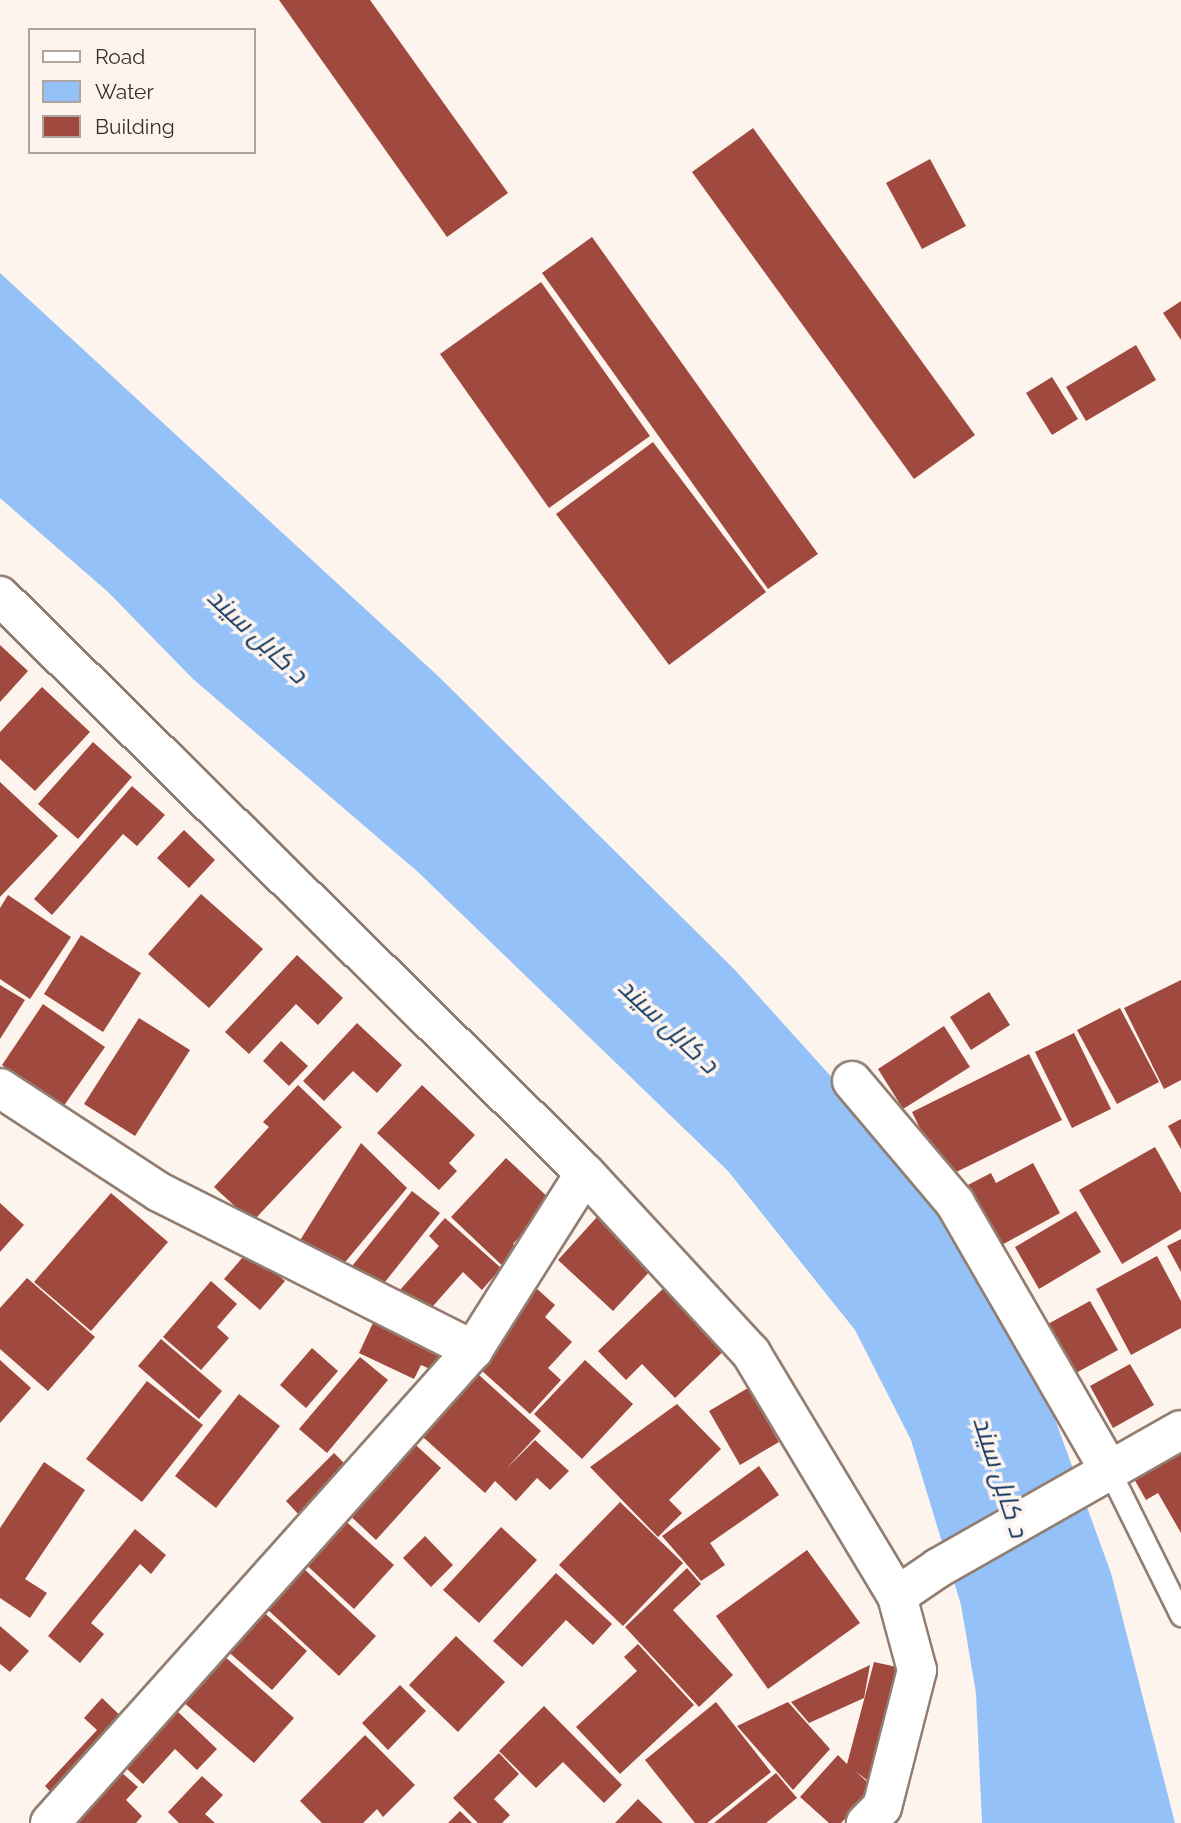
<!DOCTYPE html>
<meta charset="utf-8">
<style>
body{margin:0}
#map{position:relative;width:1181px;height:1823px;overflow:hidden;background:#fdf4ee;font-family:Raleway,Cairo,sans-serif}
div>[style]{position:absolute}
.water>*{inset:0;background:#95c1f9}
.building>*{inset:0;background:#9f493f}
.roads{filter:drop-shadow(2px 0 #927e70) drop-shadow(-2px 0 #927e70) drop-shadow(0 2px #927e70) drop-shadow(0 -2px #927e70)}
.lane>*{height:21px;margin:-10.5px;padding:0 10.5px;transform-origin:10.5px;border-radius:10.5px;background:#fff}
.street>*{height:38px;margin:-19px;padding:0 19px;transform-origin:19px;border-radius:19px;background:#fff}
.secondary>*{height:38px;margin:-19px;padding:0 19px;transform-origin:19px;border-radius:19px;background:#fff}
span{translate:-50% -50%;white-space:nowrap;text-align:center;line-height:1.15;-webkit-text-stroke:7px #fdf4ee;paint-order:stroke}
.water-label{font-size:26px;color:#0e335e;font-style:italic}
.legend{position:absolute;left:28px;top:28px;width:228px;height:126px;box-sizing:border-box;background:#fdf4ee;border:2px solid #aea59f;margin:0;padding:9px 12px;list-style:none;font-size:21px;color:#372e28}
.legend li{display:flex;align-items:center;gap:14px;height:35px}
.legend b{width:35px;border:2px solid #aea59f}
</style>
<div id="map">
<div class="water">
<i style="clip-path:polygon(0 273px,438px 676px,735px 970px,881px 1132px,930px 1198px,1048px 1400px,1111px 1573px,1175px 1823px,982px 1823px,976px 1693px,961px 1605px,911px 1440px,855px 1330px,728px 1171px,418px 872px,193px 679px,108px 592px,0 498px)"></i>
</div>
<div class="building">
<i style="clip-path:polygon(279px 0,370px 0,508px 193px,447px 237px)"></i>
<i style="clip-path:polygon(753px 128px,975px 435px,914px 479px,692px 172px)"></i>
<i style="clip-path:polygon(930px 159px,966px 226px,922px 249px,886px 183px)"></i>
<i style="clip-path:polygon(592px 237px,818px 554px,768px 589px,542px 273px)"></i>
<i style="clip-path:polygon(541px 282px,650px 436px,549px 508px,440px 354px)"></i>
<i style="clip-path:polygon(1181px 301px,1181px 340px,1163px 313px)"></i>
<i style="clip-path:polygon(1136px 345px,1156px 380px,1086px 421px,1066px 387px)"></i>
<i style="clip-path:polygon(1052px 377px,1078px 419px,1052px 435px,1026px 393px)"></i>
<i style="clip-path:polygon(653px 442px,766px 592px,669px 665px,556px 514px)"></i>
<i style="clip-path:polygon(0 645px,28px 671px,0 702px)"></i>
<i style="clip-path:polygon(42px 687px,90px 732px,35px 791px,0 759px,0 732px)"></i>
<i style="clip-path:polygon(93px 742px,132px 777px,78px 839px,38px 804px)"></i>
<i style="clip-path:polygon(0 782px,58px 836px,0 897px)"></i>
<i style="clip-path:polygon(132px 786px,165px 815px,137px 846px,123px 834px,52px 915px,34px 899px)"></i>
<i style="clip-path:polygon(184px 830px,215px 860px,189px 888px,157px 858px)"></i>
<i style="clip-path:polygon(201px 894px,263px 949px,209px 1008px,148px 954px)"></i>
<i style="clip-path:polygon(8px 895px,71px 937px,30px 999px,0 979px,0 908px)"></i>
<i style="clip-path:polygon(81px 935px,141px 973px,103px 1032px,44px 994px)"></i>
<i style="clip-path:polygon(297px 955px,343px 998px,318px 1025px,296px 1004px,249px 1054px,225px 1032px)"></i>
<i style="clip-path:polygon(1181px 980px,1181px 1080px,1164px 1089px,1124px 1008px)"></i>
<i style="clip-path:polygon(0 985px,25px 1000px,0 1039px)"></i>
<i style="clip-path:polygon(989px 992px,1010px 1025px,971px 1050px,950px 1017px)"></i>
<i style="clip-path:polygon(43px 1004px,105px 1047px,63px 1107px,2px 1065px)"></i>
<i style="clip-path:polygon(1120px 1008px,1159px 1082px,1117px 1104px,1077px 1030px)"></i>
<i style="clip-path:polygon(139px 1018px,190px 1050px,135px 1136px,84px 1104px)"></i>
<i style="clip-path:polygon(357px 1023px,402px 1065px,377px 1093px,353px 1071px,324px 1101px,303px 1081px)"></i>
<i style="clip-path:polygon(944px 1026px,970px 1067px,903px 1109px,878px 1069px)"></i>
<i style="clip-path:polygon(1074px 1033px,1111px 1109px,1072px 1128px,1035px 1052px)"></i>
<i style="clip-path:polygon(281px 1041px,308px 1066px,289px 1086px,263px 1061px)"></i>
<i style="clip-path:polygon(1029px 1054px,1062px 1120px,944px 1178px,912px 1112px)"></i>
<i style="clip-path:polygon(298px 1085px,342px 1127px,252px 1222px,214px 1187px,269px 1127px,263px 1122px)"></i>
<i style="clip-path:polygon(422px 1085px,475px 1135px,449px 1163px,457px 1171px,439px 1190px,377px 1133px)"></i>
<i style="clip-path:polygon(1181px 1119px,1181px 1149px,1168px 1126px)"></i>
<i style="clip-path:polygon(361px 1143px,407px 1188px,336px 1273px,294px 1250px)"></i>
<i style="clip-path:polygon(1155px 1147px,1181px 1193px,1181px 1229px,1122px 1264px,1079px 1190px)"></i>
<i style="clip-path:polygon(506px 1158px,552px 1201px,513px 1244px,524px 1255px,509px 1272px,451px 1217px)"></i>
<i style="clip-path:polygon(1033px 1163px,1060px 1213px,998px 1247px,966px 1186px,991px 1173px,996px 1183px)"></i>
<i style="clip-path:polygon(412px 1191px,440px 1213px,373px 1297px,345px 1275px)"></i>
<i style="clip-path:polygon(111px 1193px,168px 1242px,91px 1331px,34px 1282px)"></i>
<i style="clip-path:polygon(0 1203px,24px 1225px,0 1252px)"></i>
<i style="clip-path:polygon(1076px 1211px,1101px 1252px,1039px 1289px,1015px 1247px)"></i>
<i style="clip-path:polygon(597px 1217px,653px 1268px,613px 1311px,558px 1260px)"></i>
<i style="clip-path:polygon(445px 1218px,501px 1268px,482px 1290px,463px 1272px,419px 1322px,392px 1299px,439px 1246px,429px 1236px)"></i>
<i style="clip-path:polygon(1181px 1239px,1181px 1272px,1167px 1246px)"></i>
<i style="clip-path:polygon(249px 1250px,285px 1281px,260px 1310px,224px 1279px)"></i>
<i style="clip-path:polygon(1157px 1256px,1181px 1301px,1181px 1328px,1131px 1355px,1096px 1289px)"></i>
<i style="clip-path:polygon(27px 1278px,95px 1337px,48px 1391px,0 1349px,0 1308px)"></i>
<i style="clip-path:polygon(211px 1281px,237px 1304px,217px 1327px,229px 1338px,201px 1370px,163px 1337px)"></i>
<i style="clip-path:polygon(671px 1281px,731px 1344px,675px 1398px,642px 1364px,626px 1380px,598px 1351px)"></i>
<i style="clip-path:polygon(536px 1288px,555px 1305px,545px 1317px,572px 1342px,548px 1368px,561px 1380px,530px 1414px,471px 1361px)"></i>
<i style="clip-path:polygon(1090px 1301px,1118px 1350px,1074px 1374px,1046px 1325px)"></i>
<i style="clip-path:polygon(379px 1310px,450px 1344px,437px 1372px,421px 1365px,414px 1379px,359px 1353px)"></i>
<i style="clip-path:polygon(161px 1339px,222px 1391px,199px 1419px,138px 1366px)"></i>
<i style="clip-path:polygon(312px 1348px,338px 1371px,306px 1408px,280px 1385px)"></i>
<i style="clip-path:polygon(360px 1357px,388px 1380px,327px 1453px,299px 1429px)"></i>
<i style="clip-path:polygon(0 1360px,31px 1388px,0 1423px)"></i>
<i style="clip-path:polygon(585px 1360px,633px 1404px,582px 1459px,534px 1414px)"></i>
<i style="clip-path:polygon(1130px 1364px,1154px 1405px,1113px 1428px,1090px 1386px)"></i>
<i style="clip-path:polygon(469px 1366px,541px 1431px,506px 1469px,535px 1440px,569px 1471px,550px 1490px,537px 1478px,516px 1501px,495px 1481px,485px 1493px,413px 1428px)"></i>
<i style="clip-path:polygon(147px 1381px,203px 1425px,142px 1502px,86px 1459px)"></i>
<i style="clip-path:polygon(748px 1388px,779px 1442px,740px 1465px,709px 1411px)"></i>
<i style="clip-path:polygon(239px 1394px,280px 1426px,216px 1508px,175px 1476px)"></i>
<i style="clip-path:polygon(677px 1404px,721px 1449px,669px 1500px,682px 1513px,658px 1537px,590px 1467px)"></i>
<i style="clip-path:polygon(408px 1438px,441px 1468px,376px 1540px,343px 1509px)"></i>
<i style="clip-path:polygon(1181px 1449px,1181px 1533px,1158px 1493px,1146px 1500px,1133px 1477px)"></i>
<i style="clip-path:polygon(334px 1453px,348px 1467px,300px 1516px,286px 1501px)"></i>
<i style="clip-path:polygon(44px 1462px,85px 1490px,25px 1579px,47px 1593px,30px 1618px,0 1598px,0 1528px)"></i>
<i style="clip-path:polygon(759px 1466px,779px 1495px,710px 1543px,725px 1565px,701px 1581px,662px 1536px)"></i>
<i style="clip-path:polygon(620px 1502px,683px 1563px,623px 1626px,559px 1565px)"></i>
<i style="clip-path:polygon(340px 1516px,394px 1565px,354px 1609px,300px 1559px)"></i>
<i style="clip-path:polygon(501px 1527px,537px 1560px,479px 1623px,443px 1590px)"></i>
<i style="clip-path:polygon(135px 1529px,166px 1555px,151px 1574px,140px 1564px,91px 1623px,104px 1634px,80px 1663px,48px 1636px)"></i>
<i style="clip-path:polygon(425px 1536px,453px 1565px,431px 1587px,403px 1558px)"></i>
<i style="clip-path:polygon(807px 1550px,860px 1623px,768px 1689px,716px 1616px)"></i>
<i style="clip-path:polygon(303px 1568px,376px 1636px,339px 1676px,266px 1608px)"></i>
<i style="clip-path:polygon(687px 1568px,701px 1584px,673px 1610px,733px 1675px,699px 1707px,625px 1627px)"></i>
<i style="clip-path:polygon(556px 1573px,612px 1624px,593px 1645px,566px 1620px,522px 1667px,493px 1641px)"></i>
<i style="clip-path:polygon(259px 1608px,307px 1651px,272px 1690px,224px 1648px)"></i>
<i style="clip-path:polygon(0 1626px,29px 1651px,10px 1672px,0 1664px)"></i>
<i style="clip-path:polygon(456px 1636px,505px 1682px,458px 1732px,409px 1685px)"></i>
<i style="clip-path:polygon(638px 1644px,694px 1705px,620px 1774px,576px 1727px,637px 1671px,624px 1657px)"></i>
<i style="clip-path:polygon(223px 1655px,294px 1718px,254px 1763px,182px 1701px)"></i>
<i style="clip-path:polygon(874px 1662px,906px 1669px,873px 1785px,854px 1770px,874px 1788px,841px 1823px,829px 1823px,800px 1797px,838px 1755px,847px 1764px)"></i>
<i style="clip-path:polygon(870px 1665px,864px 1698px,809px 1723px,791px 1702px)"></i>
<i style="clip-path:polygon(400px 1685px,426px 1711px,388px 1750px,362px 1723px)"></i>
<i style="clip-path:polygon(102px 1698px,130px 1725px,59px 1801px,45px 1786px,97px 1730px,84px 1718px)"></i>
<i style="clip-path:polygon(716px 1702px,771px 1772px,707px 1823px,695px 1823px,645px 1760px)"></i>
<i style="clip-path:polygon(788px 1702px,830px 1749px,793px 1790px,737px 1726px)"></i>
<i style="clip-path:polygon(544px 1706px,622px 1785px,604px 1803px,563px 1762px,536px 1788px,499px 1751px)"></i>
<i style="clip-path:polygon(176px 1710px,217px 1749px,197px 1770px,175px 1749px,143px 1784px,124px 1766px)"></i>
<i style="clip-path:polygon(365px 1735px,415px 1785px,383px 1817px,377px 1809px,363px 1823px,322px 1823px,300px 1801px)"></i>
<i style="clip-path:polygon(499px 1753px,519px 1774px,494px 1799px,510px 1815px,502px 1823px,478px 1823px,453px 1798px)"></i>
<i style="clip-path:polygon(121px 1772px,138px 1787px,126px 1800px,142px 1816px,136px 1823px,73px 1823px)"></i>
<i style="clip-path:polygon(776px 1773px,797px 1798px,766px 1823px,714px 1823px)"></i>
<i style="clip-path:polygon(202px 1776px,223px 1795px,205px 1814px,215px 1823px,179px 1823px,168px 1812px)"></i>
<i style="clip-path:polygon(638px 1799px,663px 1823px,615px 1823px)"></i>
<i style="clip-path:polygon(460px 1811px,472px 1823px,448px 1823px)"></i>
</div>
<div class="roads">
<div class="lane">
<i style="left:1110px;top:1472px;width:160px;rotate:63.6deg"></i>
</div>
<div class="street">
<i style="left:852px;top:1081px;width:160px;rotate:49.8deg"></i>
<i style="left:955px;top:1203px;width:310px;rotate:60deg"></i>
<i style="left:0;top:1088px;width:190px;rotate:33.2deg"></i>
<i style="left:159px;top:1192px;width:352px;rotate:26.7deg"></i>
<i style="left:50px;top:1823px;width:635px;rotate:-48.19deg"></i>
<i style="left:473px;top:1350px;width:209px;rotate:-57.7deg"></i>
</div>
<div class="secondary">
<i style="left:0;top:596px;width:822px;rotate:44.61deg"></i>
<i style="left:585px;top:1173px;width:245px;rotate:47.3deg"></i>
<i style="left:751px;top:1353px;width:283px;rotate:59deg"></i>
<i style="left:897px;top:1596px;width:77px;rotate:74.9deg"></i>
<i style="left:917px;top:1670px;width:141px;rotate:104.3deg"></i>
<i style="left:882px;top:1807px;width:23px;rotate:135deg"></i>
<i style="left:897px;top:1596px;width:50px;rotate:-34.3deg"></i>
<i style="left:938px;top:1568px;width:279px;rotate:-29.6deg"></i>
</div>
</div>
<div class="water-label">
<span style="left:257px;top:636px;rotate:43deg">د کابل سيند</span>
<span style="left:668px;top:1026px;rotate:43deg">د کابل سيند</span>
<span style="left:1000px;top:1477px;rotate:72deg">د کابل سيند</span>
</div>
<ul class="legend">
<li><b style="height:9px;background:#fff"></b>Road</li>
<li><b style="height:19px;background:#95c1f9"></b>Water</li>
<li><b style="height:19px;background:#9f493f"></b>Building</li>
</ul>
</div>
